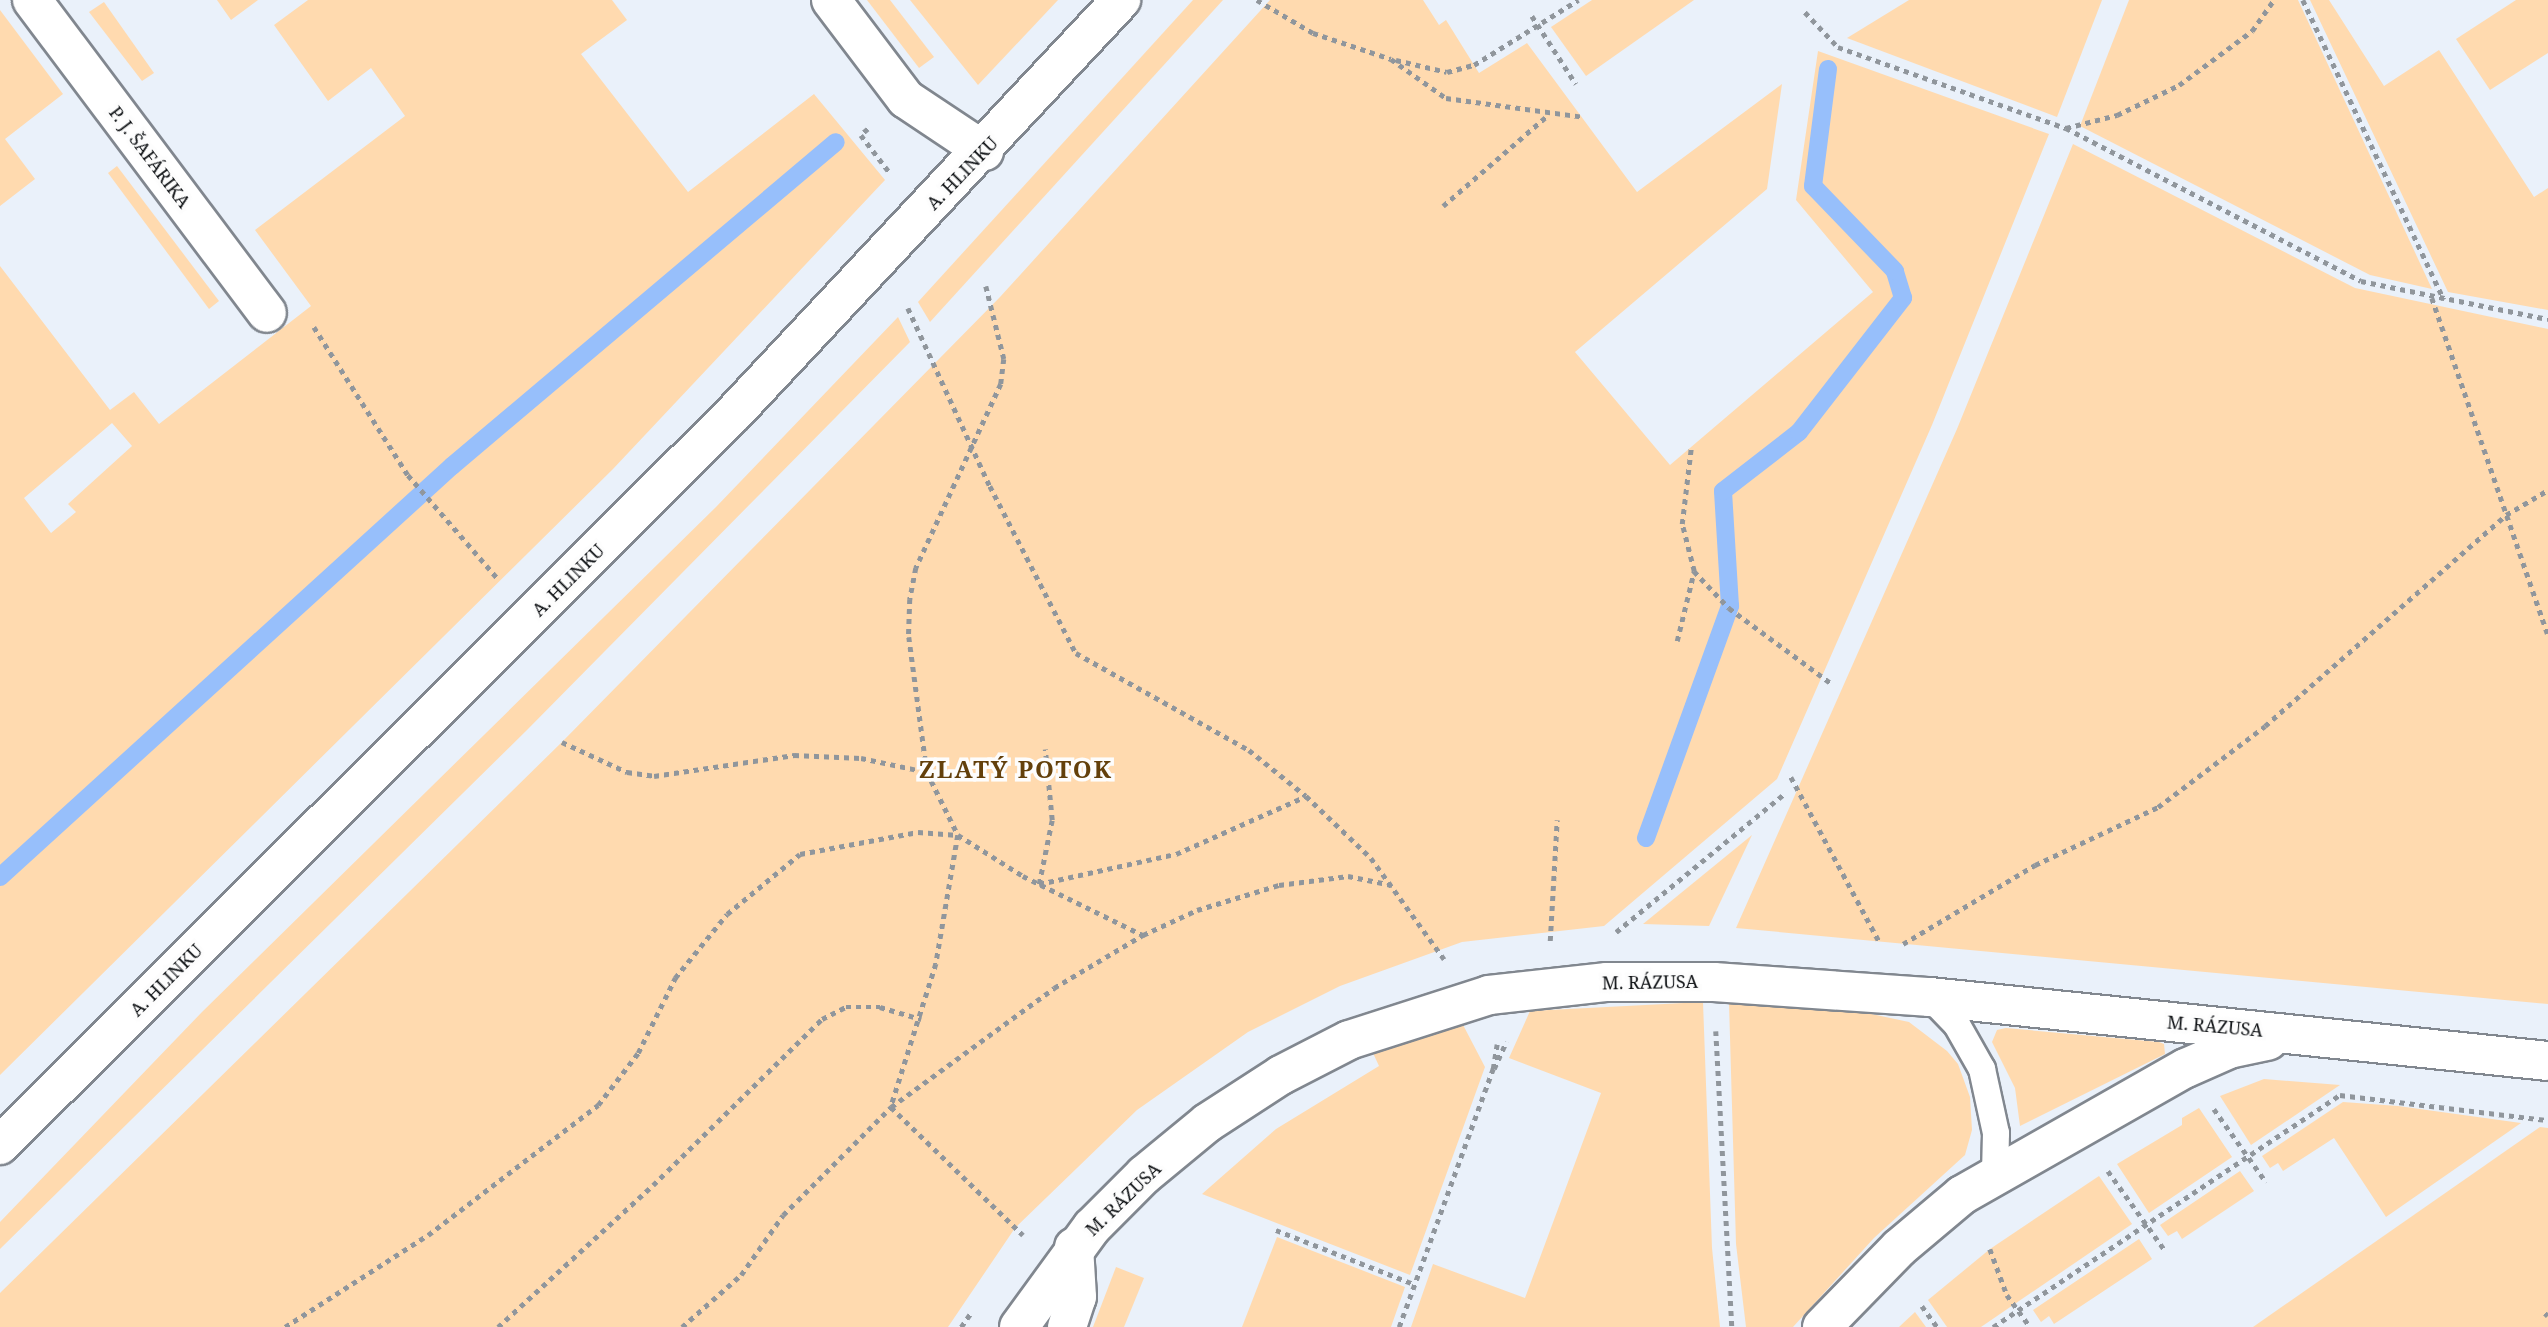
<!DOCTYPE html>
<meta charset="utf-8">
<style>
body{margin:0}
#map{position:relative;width:2548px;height:1327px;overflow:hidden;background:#eaf1fa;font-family:"Noto Serif",serif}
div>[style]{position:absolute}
.green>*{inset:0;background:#ffdaaf}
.stream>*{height:18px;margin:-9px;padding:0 9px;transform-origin:9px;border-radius:9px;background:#97bffb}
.path>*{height:4.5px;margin-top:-2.25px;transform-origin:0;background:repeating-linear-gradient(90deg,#90969c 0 5px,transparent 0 10px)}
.roads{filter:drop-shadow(2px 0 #81878f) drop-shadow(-2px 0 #81878f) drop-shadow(0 2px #81878f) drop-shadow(0 -2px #81878f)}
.service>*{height:26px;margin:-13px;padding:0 13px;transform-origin:13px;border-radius:13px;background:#fff}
.minor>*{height:38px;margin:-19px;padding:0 19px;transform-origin:19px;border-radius:19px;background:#fff}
span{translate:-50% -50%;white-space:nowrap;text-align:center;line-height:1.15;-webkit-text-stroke:7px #fdfdfd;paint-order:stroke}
.street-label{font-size:18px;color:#0f1215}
.district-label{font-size:24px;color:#63400b;font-weight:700;letter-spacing:2px}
</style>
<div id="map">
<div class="green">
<i style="clip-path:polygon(217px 0,258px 0,231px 20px)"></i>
<i style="clip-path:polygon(evenodd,308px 0,612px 0,627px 20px,581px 54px,688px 192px,814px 94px,885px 180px,613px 469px,0 1075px,0 266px,110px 410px,134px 392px,159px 424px,311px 306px,255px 230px,405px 116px,371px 68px,328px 101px,274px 25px,308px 0,112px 423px,132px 446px,68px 504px,76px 512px,51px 533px,24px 498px,112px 423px)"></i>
<i style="clip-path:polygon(867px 0,890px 0,934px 57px,919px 68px)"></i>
<i style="clip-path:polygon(910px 0,1058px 0,978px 85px)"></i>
<i style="clip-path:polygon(1193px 0,1223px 0,930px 322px,918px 302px)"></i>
<i style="clip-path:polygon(1270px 0,1423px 0,1439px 25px,1446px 20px,1479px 73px,1527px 43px,1637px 192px,1782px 84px,1767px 189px,1575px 352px,1670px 465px,1873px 292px,1796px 200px,1818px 51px,2049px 134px,1932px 425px,1777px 779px,1604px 926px,1462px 942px,1340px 986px,1248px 1032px,1137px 1110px,1015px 1228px,948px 1327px,0 1327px,0 1293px,562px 742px,1000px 297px)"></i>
<i style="clip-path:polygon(1592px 0,1694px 0,1586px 76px,1551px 27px)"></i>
<i style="clip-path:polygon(1909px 0,2102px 0,2057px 117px,1847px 38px)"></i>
<i style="clip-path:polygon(2129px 0,2298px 0,2432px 289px,2370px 275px,2080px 126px)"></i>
<i style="clip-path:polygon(2310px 0,2329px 0,2384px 86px,2439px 50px,2534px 197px,2548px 188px,2548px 310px,2448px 292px)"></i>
<i style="clip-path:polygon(2516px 0,2548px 0,2548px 53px,2490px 90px,2456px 39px)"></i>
<i style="clip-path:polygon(104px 2px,154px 73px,142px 81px,89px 12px)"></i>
<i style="clip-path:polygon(0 10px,63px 94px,5px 139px,35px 179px,0 206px)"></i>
<i style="clip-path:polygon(2073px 144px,2355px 288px,2548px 329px,2548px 1004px,1736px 928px,1957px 429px)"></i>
<i style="clip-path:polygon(117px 166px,219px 301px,209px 309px,108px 173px)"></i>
<i style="clip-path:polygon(898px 317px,910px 342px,528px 729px,0 1249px,0 1222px,202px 1012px,716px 507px)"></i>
<i style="clip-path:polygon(1752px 835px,1709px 926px,1643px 924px)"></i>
<i style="clip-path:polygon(1703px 1002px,1712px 1248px,1720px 1327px,1411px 1327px,1433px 1264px,1525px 1298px,1601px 1093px,1509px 1058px,1530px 1011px)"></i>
<i style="clip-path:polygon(1729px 1003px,1848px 1009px,1909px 1022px,1947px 1051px,1958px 1064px,1970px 1097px,1972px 1130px,1965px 1155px,1874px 1238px,1793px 1327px,1746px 1327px,1736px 1244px)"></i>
<i style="clip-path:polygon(1461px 1021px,1485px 1067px,1410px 1275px,1202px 1194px,1276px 1129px,1379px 1066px,1373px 1053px)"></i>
<i style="clip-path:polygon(2006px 1028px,2159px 1042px,2164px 1044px,2165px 1054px,2020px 1126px,2015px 1088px,1992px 1042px,1997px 1030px)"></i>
<i style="clip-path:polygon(2264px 1079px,2340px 1085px,2251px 1145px,2220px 1096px)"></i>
<i style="clip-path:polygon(2343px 1102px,2398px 1106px,2521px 1123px,2386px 1217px,2334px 1138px,2283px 1171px,2278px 1163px,2270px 1168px,2262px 1156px)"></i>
<i style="clip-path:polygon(2199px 1108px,2232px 1157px,2149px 1213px,2117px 1164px,2182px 1125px,2182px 1118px)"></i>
<i style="clip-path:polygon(2540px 1127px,2548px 1128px,2548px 1327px,2253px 1327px)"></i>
<i style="clip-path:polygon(2240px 1171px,2254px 1191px,2182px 1239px,2177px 1231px,2168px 1236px,2160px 1225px)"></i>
<i style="clip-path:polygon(2099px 1176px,2132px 1224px,1981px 1327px,1947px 1327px,1928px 1300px,1990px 1249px)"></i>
<i style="clip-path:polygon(1277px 1237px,1405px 1287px,1391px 1327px,1242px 1327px)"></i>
<i style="clip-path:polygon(2139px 1239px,2152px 1259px,2054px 1324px,2049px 1316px,2041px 1322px,2033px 1310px)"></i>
<i style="clip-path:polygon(1116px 1267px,1144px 1278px,1124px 1327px,1093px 1327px)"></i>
<i style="clip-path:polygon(1915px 1312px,1926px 1327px,1899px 1327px)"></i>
</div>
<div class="stream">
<i style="left:1646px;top:838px;width:247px;rotate:-70.1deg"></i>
<i style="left:1730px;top:606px;width:115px;rotate:-93.5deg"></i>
<i style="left:1723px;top:491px;width:96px;rotate:-37.8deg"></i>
<i style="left:1799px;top:432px;width:170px;rotate:-52.2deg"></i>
<i style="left:1903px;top:298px;width:28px;rotate:-107deg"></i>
<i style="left:1895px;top:271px;width:118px;rotate:-134deg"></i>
<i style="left:1813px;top:186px;width:118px;rotate:-82.7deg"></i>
<i style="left:0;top:877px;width:611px;rotate:-42.28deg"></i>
<i style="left:452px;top:466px;width:502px;rotate:-40.16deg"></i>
</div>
<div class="path">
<i style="left:1257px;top:0;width:65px;rotate:30.5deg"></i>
<i style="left:1313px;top:33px;width:82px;rotate:18.4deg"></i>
<i style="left:1391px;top:59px;width:67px;rotate:35.3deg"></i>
<i style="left:1446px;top:98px;width:139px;rotate:7.8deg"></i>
<i style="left:2303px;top:0;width:331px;rotate:64.8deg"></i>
<i style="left:1805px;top:12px;width:48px;rotate:46.7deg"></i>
<i style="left:1838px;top:47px;width:242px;rotate:19.6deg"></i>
<i style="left:2066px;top:128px;width:332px;rotate:27.4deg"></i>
<i style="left:2361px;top:281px;width:191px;rotate:11.5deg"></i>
<i style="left:1532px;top:16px;width:81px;rotate:57.1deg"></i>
<i style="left:1396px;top:60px;width:52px;rotate:13.2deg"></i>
<i style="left:1447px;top:72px;width:28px;rotate:-15deg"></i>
<i style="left:1474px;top:65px;width:123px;rotate:-32deg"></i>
<i style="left:2066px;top:128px;width:53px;rotate:-14.3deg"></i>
<i style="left:2117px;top:115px;width:69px;rotate:-25.8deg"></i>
<i style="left:2179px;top:85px;width:91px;rotate:-36.5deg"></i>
<i style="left:2252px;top:31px;width:38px;rotate:-55deg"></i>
<i style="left:868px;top:129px;width:9px;rotate:139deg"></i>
<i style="left:861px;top:135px;width:48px;rotate:52.7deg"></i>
<i style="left:1443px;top:206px;width:138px;rotate:-40.9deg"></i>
<i style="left:986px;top:286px;width:75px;rotate:76.1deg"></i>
<i style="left:1004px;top:359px;width:25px;rotate:97deg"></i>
<i style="left:1001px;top:384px;width:203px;rotate:114.8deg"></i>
<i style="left:916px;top:568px;width:32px;rotate:101deg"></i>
<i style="left:910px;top:599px;width:38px;rotate:92deg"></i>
<i style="left:909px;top:637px;width:136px;rotate:82.4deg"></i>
<i style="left:927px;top:772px;width:70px;rotate:63.8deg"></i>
<i style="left:958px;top:835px;width:77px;rotate:32.2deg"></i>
<i style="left:1023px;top:876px;width:134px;rotate:26.2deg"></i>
<i style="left:2432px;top:298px;width:355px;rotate:71deg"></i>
<i style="left:908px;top:308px;width:196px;rotate:65.3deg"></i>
<i style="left:990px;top:486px;width:188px;rotate:62.8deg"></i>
<i style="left:1076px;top:653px;width:198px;rotate:29.3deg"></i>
<i style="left:1249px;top:750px;width:73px;rotate:38.9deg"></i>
<i style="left:1306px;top:796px;width:90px;rotate:43.6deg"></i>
<i style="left:1371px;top:858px;width:125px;rotate:54.1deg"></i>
<i style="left:314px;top:327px;width:175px;rotate:57.6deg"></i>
<i style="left:408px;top:475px;width:138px;rotate:49.1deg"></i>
<i style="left:1694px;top:571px;width:51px;rotate:46.6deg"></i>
<i style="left:1729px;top:608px;width:128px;rotate:36.4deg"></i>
<i style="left:1677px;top:641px;width:72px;rotate:-76.3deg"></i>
<i style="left:1694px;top:571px;width:49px;rotate:-104.3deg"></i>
<i style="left:1682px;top:524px;width:77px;rotate:-83.2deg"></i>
<i style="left:562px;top:742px;width:72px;rotate:24.8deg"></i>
<i style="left:627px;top:772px;width:27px;rotate:8deg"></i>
<i style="left:654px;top:776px;width:142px;rotate:-8.5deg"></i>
<i style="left:794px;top:755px;width:67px;rotate:2.6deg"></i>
<i style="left:861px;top:758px;width:67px;rotate:12deg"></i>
<i style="left:1791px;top:777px;width:188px;rotate:61.8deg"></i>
<i style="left:1039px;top:884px;width:140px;rotate:-12.4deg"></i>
<i style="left:1176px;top:854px;width:142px;rotate:-24deg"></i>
<i style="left:1039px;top:884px;width:65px;rotate:-78.5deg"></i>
<i style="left:1052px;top:820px;width:71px;rotate:-95.6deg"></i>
<i style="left:1616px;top:932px;width:216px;rotate:-39.4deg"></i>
<i style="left:1550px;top:941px;width:121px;rotate:-86.7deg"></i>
<i style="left:1903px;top:944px;width:154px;rotate:-30.9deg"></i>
<i style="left:2035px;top:865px;width:136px;rotate:-25.2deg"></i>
<i style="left:2158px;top:807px;width:134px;rotate:-37.1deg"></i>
<i style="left:2265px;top:726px;width:320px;rotate:-41.2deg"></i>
<i style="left:2506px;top:515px;width:49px;rotate:-30.8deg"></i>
<i style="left:1716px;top:1031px;width:296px;rotate:86.9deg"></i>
<i style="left:1494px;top:1069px;width:30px;rotate:-66deg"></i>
<i style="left:891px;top:1107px;width:184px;rotate:44.1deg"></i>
<i style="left:2214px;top:1109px;width:90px;rotate:54.5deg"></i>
<i style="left:2108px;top:1171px;width:96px;rotate:54.3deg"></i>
<i style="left:1276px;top:1230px;width:148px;rotate:21.4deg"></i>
<i style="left:1990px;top:1249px;width:49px;rotate:69.7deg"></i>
<i style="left:2007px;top:1295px;width:39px;rotate:54deg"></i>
<i style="left:1922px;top:1306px;width:26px;rotate:54deg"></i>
<i style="left:2545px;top:1313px;width:4px;rotate:45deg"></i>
<i style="left:285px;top:1327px;width:170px;rotate:-32.8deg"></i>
<i style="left:428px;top:1235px;width:214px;rotate:-37.4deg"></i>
<i style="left:598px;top:1105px;width:66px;rotate:-52.4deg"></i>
<i style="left:638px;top:1053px;width:84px;rotate:-63.7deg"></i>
<i style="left:675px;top:978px;width:82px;rotate:-50.9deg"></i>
<i style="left:727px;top:914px;width:94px;rotate:-39.4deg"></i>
<i style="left:800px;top:854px;width:120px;rotate:-10.6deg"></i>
<i style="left:918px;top:832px;width:40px;rotate:4.3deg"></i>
<i style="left:958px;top:835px;width:131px;rotate:99.7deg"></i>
<i style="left:936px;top:964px;width:150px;rotate:107.5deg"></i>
<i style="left:498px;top:1327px;width:210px;rotate:-42.5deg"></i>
<i style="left:653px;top:1185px;width:237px;rotate:-44.5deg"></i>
<i style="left:822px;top:1019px;width:27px;rotate:-27deg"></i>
<i style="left:846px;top:1007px;width:34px"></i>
<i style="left:880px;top:1007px;width:43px;rotate:16.3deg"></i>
<i style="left:682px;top:1327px;width:79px;rotate:-41.4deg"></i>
<i style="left:741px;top:1275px;width:73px;rotate:-55deg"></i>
<i style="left:783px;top:1215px;width:153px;rotate:-45deg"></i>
<i style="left:891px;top:1107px;width:202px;rotate:-36.1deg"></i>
<i style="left:1054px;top:988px;width:104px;rotate:-30.8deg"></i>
<i style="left:1143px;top:935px;width:60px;rotate:-24.8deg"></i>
<i style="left:1197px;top:910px;width:86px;rotate:-17deg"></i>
<i style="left:1279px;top:885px;width:70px;rotate:-7.4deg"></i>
<i style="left:1348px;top:876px;width:45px;rotate:11.6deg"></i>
<i style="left:961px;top:1327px;width:16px;rotate:-55deg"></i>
<i style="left:1399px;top:1327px;width:275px;rotate:-70deg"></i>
<i style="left:1493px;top:1069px;width:25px;rotate:-81deg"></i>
<i style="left:1993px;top:1327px;width:417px;rotate:-33.8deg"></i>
<i style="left:2340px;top:1095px;width:209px;rotate:6.9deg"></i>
</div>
<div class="roads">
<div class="service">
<i style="left:1930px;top:997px;width:39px;rotate:46deg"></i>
<i style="left:1957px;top:1025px;width:51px;rotate:60.4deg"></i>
<i style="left:1982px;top:1069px;width:66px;rotate:77.7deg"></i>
<i style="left:1996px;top:1133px;width:42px;rotate:91.4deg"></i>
</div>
<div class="minor">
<i style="left:32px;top:0;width:391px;rotate:53.1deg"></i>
<i style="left:831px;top:0;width:124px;rotate:52.9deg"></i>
<i style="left:906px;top:99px;width:94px;rotate:33.7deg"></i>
<i style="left:0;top:1145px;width:1038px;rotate:-44.92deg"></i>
<i style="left:735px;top:412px;width:565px;rotate:-46.87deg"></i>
<i style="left:1019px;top:1327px;width:124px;rotate:-53.9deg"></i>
<i style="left:1092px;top:1227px;width:74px;rotate:-45deg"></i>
<i style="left:1144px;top:1175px;width:82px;rotate:-39.5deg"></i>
<i style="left:1207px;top:1123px;width:88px;rotate:-33deg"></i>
<i style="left:1281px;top:1075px;width:76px;rotate:-27.2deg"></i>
<i style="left:1349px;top:1040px;width:147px;rotate:-17.8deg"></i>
<i style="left:1489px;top:995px;width:119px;rotate:-6.3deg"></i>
<i style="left:1607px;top:982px;width:107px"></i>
<i style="left:1714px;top:982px;width:217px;rotate:4deg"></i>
<i style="left:1930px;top:997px;width:621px;rotate:5.91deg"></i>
<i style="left:1067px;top:1327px;width:32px;rotate:-72deg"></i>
<i style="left:1077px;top:1297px;width:50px;rotate:-93.4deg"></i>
<i style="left:1822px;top:1327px;width:110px;rotate:-45.7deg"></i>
<i style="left:1899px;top:1248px;width:82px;rotate:-40.1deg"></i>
<i style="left:1962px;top:1195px;width:257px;rotate:-29.6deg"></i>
<i style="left:2186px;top:1068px;width:47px;rotate:-23.8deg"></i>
<i style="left:2229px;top:1049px;width:40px;rotate:-12deg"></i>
</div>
</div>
<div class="street-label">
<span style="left:150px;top:157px;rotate:53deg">P. J. ŠAFÁRIKA</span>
<span style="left:962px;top:173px;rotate:-46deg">A. HLINKU</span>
<span style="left:568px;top:580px;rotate:-45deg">A. HLINKU</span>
<span style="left:166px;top:980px;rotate:-45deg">A. HLINKU</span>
<span style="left:1650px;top:982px;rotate:-1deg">M. RÁZUSA</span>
<span style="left:2215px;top:1026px;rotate:5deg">M. RÁZUSA</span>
<span style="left:1123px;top:1199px;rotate:-44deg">M. RÁZUSA</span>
</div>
<div class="district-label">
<span style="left:1016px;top:769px">ZLATÝ POTOK</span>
</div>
</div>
